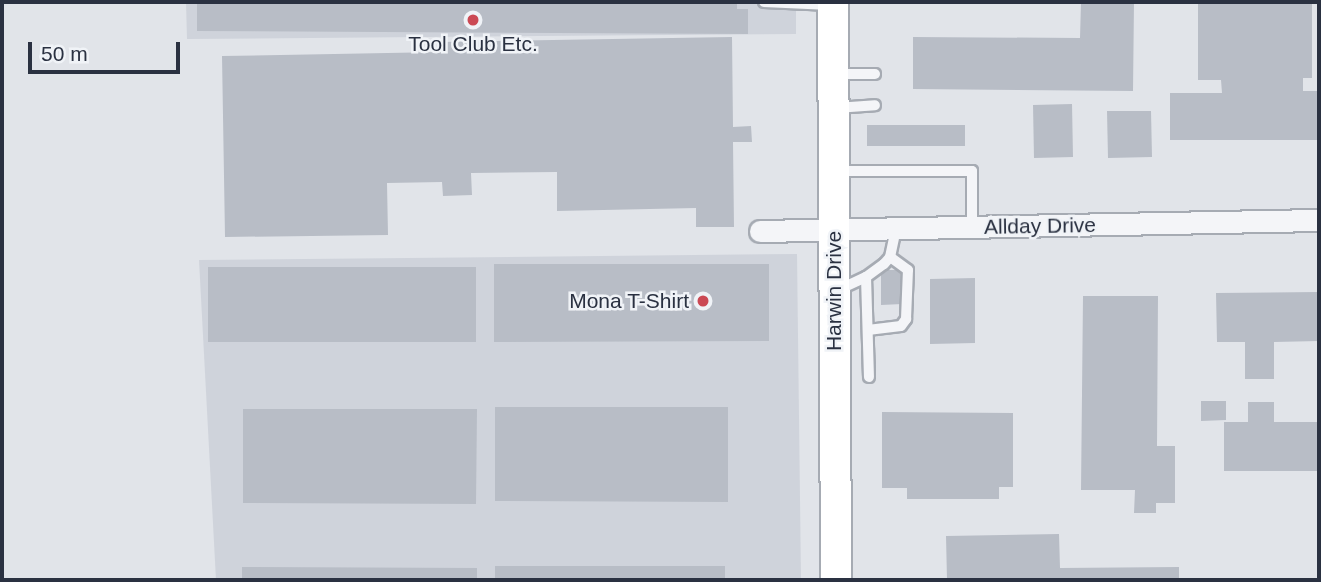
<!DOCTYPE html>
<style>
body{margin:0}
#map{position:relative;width:1321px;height:582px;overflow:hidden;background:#e1e4e9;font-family:Helvetica,sans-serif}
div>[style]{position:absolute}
.built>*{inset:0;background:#cfd3db}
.building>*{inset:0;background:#b8bdc6}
.roads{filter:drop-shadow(2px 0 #a6abb3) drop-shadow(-2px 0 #a6abb3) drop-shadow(0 2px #a6abb3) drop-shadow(0 -2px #a6abb3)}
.lane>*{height:10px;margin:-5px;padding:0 5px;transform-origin:5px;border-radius:5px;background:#f4f5f8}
.street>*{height:21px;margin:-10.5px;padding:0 10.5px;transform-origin:10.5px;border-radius:10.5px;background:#f4f5f8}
.secondary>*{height:30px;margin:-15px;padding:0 15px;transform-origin:15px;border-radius:15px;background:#fff}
.dots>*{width:19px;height:19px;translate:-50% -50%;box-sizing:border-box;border:4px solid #f0f3f7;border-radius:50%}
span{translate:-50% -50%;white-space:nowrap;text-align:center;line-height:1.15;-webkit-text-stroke:5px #f0f3f7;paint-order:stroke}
.poi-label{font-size:21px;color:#2a3141}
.right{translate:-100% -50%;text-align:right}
.street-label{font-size:21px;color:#2a3141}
.frame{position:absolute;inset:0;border:4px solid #2a3141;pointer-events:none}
.scale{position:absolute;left:28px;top:42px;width:152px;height:32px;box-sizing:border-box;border:4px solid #2a3141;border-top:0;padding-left:9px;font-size:21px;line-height:24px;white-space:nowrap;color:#2a3141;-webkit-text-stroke:5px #f0f3f7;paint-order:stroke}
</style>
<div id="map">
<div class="built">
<i style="clip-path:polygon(186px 2px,796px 2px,796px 34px,187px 39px)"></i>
<i style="clip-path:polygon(797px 254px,801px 580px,216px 580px,199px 260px)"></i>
</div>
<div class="building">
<i style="clip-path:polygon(197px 2px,737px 2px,737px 9px,748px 9px,748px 34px,197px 31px)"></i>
<i style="clip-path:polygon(1081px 2px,1134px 2px,1133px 91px,913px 89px,913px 37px,1080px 38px)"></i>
<i style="clip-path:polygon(1198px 2px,1312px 2px,1312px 78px,1303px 78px,1303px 91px,1319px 91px,1319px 140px,1170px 140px,1170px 93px,1222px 93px,1221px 80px,1198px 80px)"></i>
<i style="clip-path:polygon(732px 37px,733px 127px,751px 126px,752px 142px,733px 142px,734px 227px,696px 227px,696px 208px,557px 211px,557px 172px,471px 173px,472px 195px,443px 196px,442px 182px,387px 183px,388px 235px,225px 237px,222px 56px,441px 52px,441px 42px)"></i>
<i style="clip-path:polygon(1072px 104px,1073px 157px,1034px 158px,1033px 105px)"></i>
<i style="clip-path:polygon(1107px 111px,1151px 111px,1152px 157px,1108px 158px)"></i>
<i style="clip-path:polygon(867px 125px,965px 125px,965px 146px,867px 146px)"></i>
<i style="clip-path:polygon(494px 264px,769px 264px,769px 341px,494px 342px)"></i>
<i style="clip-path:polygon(208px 267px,476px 267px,476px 342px,208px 342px)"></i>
<i style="clip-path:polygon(881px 270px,901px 270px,902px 304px,881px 305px)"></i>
<i style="clip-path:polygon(975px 278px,975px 343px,930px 344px,930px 279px)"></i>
<i style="clip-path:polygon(1319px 292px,1319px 341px,1274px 342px,1274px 379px,1245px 379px,1245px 342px,1217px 342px,1216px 293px)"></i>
<i style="clip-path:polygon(1083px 296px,1158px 296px,1157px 446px,1175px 446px,1175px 503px,1156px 503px,1156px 513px,1134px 513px,1135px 490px,1081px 490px)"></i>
<i style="clip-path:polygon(1201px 401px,1226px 401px,1226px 420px,1201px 421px)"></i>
<i style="clip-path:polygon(1248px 402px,1274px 402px,1274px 422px,1319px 422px,1319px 471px,1224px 471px,1224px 422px,1248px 422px)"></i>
<i style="clip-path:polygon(495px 407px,728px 407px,728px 502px,495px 501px)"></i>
<i style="clip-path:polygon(243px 409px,477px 409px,476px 504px,243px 503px)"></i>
<i style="clip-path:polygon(882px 412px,1013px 413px,1013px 487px,999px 487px,999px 499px,907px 499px,907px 488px,882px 488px)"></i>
<i style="clip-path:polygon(1059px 534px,1060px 568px,1179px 567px,1179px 580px,947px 580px,946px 536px)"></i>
<i style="clip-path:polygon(495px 566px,725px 566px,725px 580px,495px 580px)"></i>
<i style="clip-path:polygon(242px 567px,477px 568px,477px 580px,242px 580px)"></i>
</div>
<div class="roads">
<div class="lane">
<i style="left:764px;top:2px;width:66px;rotate:2.6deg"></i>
<i style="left:836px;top:74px;width:39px"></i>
<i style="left:836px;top:108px;width:39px;rotate:-4deg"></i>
<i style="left:836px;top:171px;width:136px"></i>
<i style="left:972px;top:171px;width:56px;rotate:90deg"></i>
<i style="left:866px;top:277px;width:100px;rotate:88.3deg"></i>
<i style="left:838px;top:290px;width:31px;rotate:-25deg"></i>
<i style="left:866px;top:277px;width:22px;rotate:-36deg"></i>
<i style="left:884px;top:264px;width:9px;rotate:-49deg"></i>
<i style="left:890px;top:257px;width:30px;rotate:-78deg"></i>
<i style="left:868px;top:330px;width:33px;rotate:-7deg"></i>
<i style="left:901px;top:326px;width:9px;rotate:-54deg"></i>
<i style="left:906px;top:319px;width:49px;rotate:-87.7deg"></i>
<i style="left:908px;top:270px;width:22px;rotate:-144deg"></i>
</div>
<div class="street">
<i style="left:760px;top:231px;width:559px;rotate:-1.13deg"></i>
</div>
<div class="secondary">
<i style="left:833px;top:2px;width:578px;rotate:89.7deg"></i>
</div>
</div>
<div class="dots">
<i style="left:473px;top:20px;background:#cb4954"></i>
<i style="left:703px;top:301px;background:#cb4954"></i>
</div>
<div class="poi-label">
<span style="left:473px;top:44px">Tool Club Etc.</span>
<span class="right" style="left:689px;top:301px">Mona T-Shirt</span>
</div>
<div class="street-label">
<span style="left:1040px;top:226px;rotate:-1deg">Allday Drive</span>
<span style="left:834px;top:291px;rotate:-90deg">Harwin Drive</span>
</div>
<div class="frame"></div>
<div class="scale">50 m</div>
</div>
